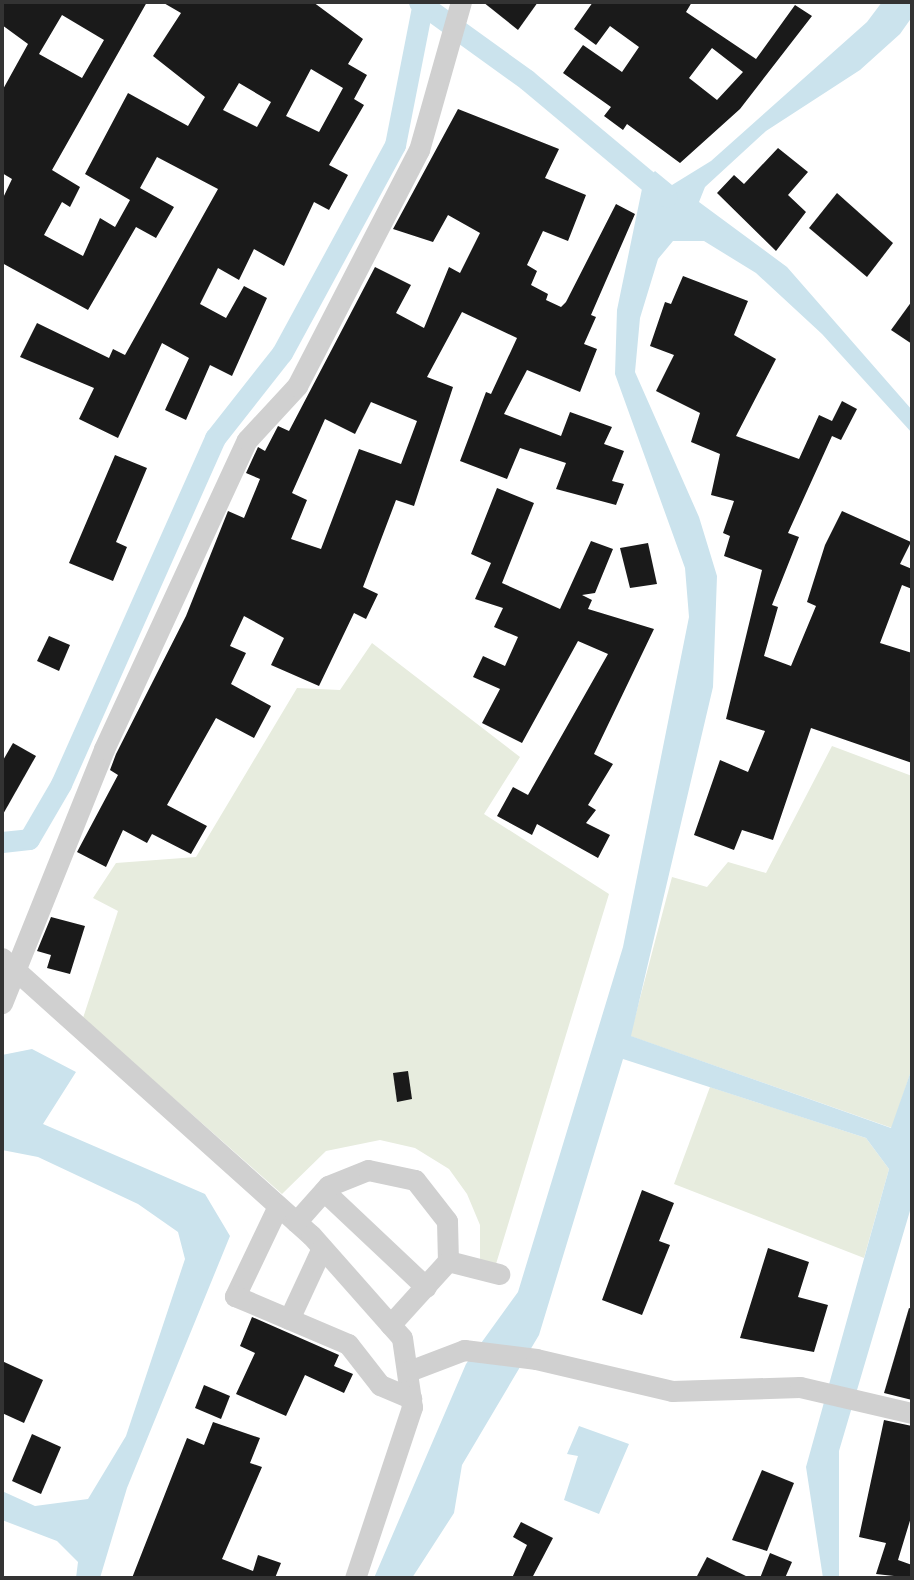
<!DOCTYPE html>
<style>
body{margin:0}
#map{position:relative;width:914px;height:1580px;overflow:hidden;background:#fff;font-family:"Open Sans",sans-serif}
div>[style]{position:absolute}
.green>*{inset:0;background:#e7ecde}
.water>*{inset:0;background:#cbe3ed}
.canal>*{height:21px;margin:-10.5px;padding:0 10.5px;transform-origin:10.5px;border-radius:10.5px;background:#cbe3ed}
.building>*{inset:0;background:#1a1a1a}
.minor>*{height:21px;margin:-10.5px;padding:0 10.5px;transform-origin:10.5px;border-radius:10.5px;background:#d0d0d0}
span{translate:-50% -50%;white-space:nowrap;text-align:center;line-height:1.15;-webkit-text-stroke:7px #fff;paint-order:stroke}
.frame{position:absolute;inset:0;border:4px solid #333;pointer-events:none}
</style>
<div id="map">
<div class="green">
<i style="clip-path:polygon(372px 643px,520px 757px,484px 814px,609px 894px,496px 1264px,480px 1260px,480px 1225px,467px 1194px,449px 1169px,415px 1148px,380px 1140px,326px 1151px,282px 1194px,83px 1018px,118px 911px,93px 898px,116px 863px,196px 857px,297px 688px,340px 690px)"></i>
<i style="clip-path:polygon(832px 746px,912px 776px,912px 1068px,892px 1128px,630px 1036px,672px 877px,707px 887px,728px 862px,766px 873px)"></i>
<i style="clip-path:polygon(710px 1087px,866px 1138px,889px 1169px,864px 1258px,674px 1184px)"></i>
</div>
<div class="water">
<i style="clip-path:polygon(882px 2px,912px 2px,912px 17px,900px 34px,860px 70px,766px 131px,705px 187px,699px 202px,787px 267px,912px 410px,912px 433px,822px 334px,756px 273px,704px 241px,673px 241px,658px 259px,640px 318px,635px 372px,699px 517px,717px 576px,713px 687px,631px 1036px,891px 1128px,912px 1068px,912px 1204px,839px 1451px,839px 1578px,823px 1578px,806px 1467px,889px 1169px,866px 1138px,623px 1059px,539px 1335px,462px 1465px,454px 1513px,412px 1578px,374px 1578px,466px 1364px,518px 1292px,623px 947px,689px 617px,685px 568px,615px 374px,617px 310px,643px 184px,655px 171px,672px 185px,711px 161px,867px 22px)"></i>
<i style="clip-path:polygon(32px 1049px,76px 1072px,43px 1124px,205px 1194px,230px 1236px,127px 1488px,100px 1578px,76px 1578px,78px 1562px,57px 1541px,2px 1520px,2px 1491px,35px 1506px,88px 1499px,126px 1436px,185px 1259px,178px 1232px,138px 1204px,38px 1157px,2px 1150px,2px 1055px)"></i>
<i style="clip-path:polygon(579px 1426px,629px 1444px,599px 1514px,564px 1500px,578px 1456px,567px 1454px)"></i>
</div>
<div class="canal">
<i style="left:419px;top:2px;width:133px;rotate:35.8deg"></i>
<i style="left:527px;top:80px;width:182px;rotate:39.9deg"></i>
<i style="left:2px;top:842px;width:27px;rotate:-6deg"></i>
<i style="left:29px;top:839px;width:64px;rotate:-59.8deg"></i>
<i style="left:61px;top:784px;width:379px;rotate:-66deg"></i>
<i style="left:215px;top:438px;width:108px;rotate:-51.8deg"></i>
<i style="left:282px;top:353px;width:237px;rotate:-61.5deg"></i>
<i style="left:395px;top:145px;width:146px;rotate:-78.9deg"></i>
</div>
<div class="building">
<i style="clip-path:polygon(evenodd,2px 2px,147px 2px,52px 170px,80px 187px,70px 207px,62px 202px,44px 235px,83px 256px,100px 218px,115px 227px,130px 200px,85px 174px,128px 93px,188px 126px,205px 97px,153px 56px,181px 13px,162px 2px,313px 2px,363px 39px,348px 64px,367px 75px,354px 99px,364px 105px,329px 165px,348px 175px,329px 210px,314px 202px,284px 266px,254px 249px,239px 280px,218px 268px,200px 304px,226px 318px,244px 286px,267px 298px,232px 376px,210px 365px,186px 420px,165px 410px,189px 358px,162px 343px,118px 438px,79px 419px,94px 388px,20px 357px,37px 323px,109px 358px,113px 349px,125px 355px,218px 189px,157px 157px,140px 188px,174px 207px,156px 238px,136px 227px,88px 310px,2px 263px,2px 200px,12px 179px,2px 173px,2px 91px,28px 44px,2px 25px,2px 2px,62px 15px,104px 40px,82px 78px,39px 54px,62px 15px,2px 2px,311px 69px,343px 88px,319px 132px,286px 116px,311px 69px,2px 2px,239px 83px,271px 102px,257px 127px,223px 110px,239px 83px)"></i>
<i style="clip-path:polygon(483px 2px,538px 2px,518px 30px)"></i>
<i style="clip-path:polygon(evenodd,593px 2px,692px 2px,686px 12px,756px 59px,795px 5px,812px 16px,740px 109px,680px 163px,627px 124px,623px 130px,604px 116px,611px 107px,563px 73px,583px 45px,622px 72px,639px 47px,610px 26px,596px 45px,574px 29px,593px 2px,712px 48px,743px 72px,717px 100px,689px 78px,712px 48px)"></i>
<i style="clip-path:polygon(evenodd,458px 109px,559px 149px,545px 178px,586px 195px,568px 241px,543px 231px,527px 265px,537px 271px,531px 285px,548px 294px,546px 300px,561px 307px,566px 302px,616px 204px,635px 214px,591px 315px,596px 317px,584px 344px,597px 349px,580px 392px,527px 370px,504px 414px,561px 436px,570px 412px,612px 427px,604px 444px,624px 451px,612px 481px,624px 484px,616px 505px,556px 489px,566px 463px,520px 448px,507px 479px,460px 461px,486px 392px,491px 394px,517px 338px,462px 312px,427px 377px,453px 387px,414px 506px,396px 500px,363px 587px,378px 594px,366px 619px,354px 613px,319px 686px,271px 665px,284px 638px,244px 616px,230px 646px,246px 653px,231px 684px,271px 706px,254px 738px,216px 718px,167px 805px,207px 826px,191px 854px,152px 834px,147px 843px,123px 830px,106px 867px,77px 852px,118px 775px,110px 770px,116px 754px,186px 616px,228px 511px,244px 518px,260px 479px,246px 473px,258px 447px,265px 451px,278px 426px,289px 431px,375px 267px,411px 285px,396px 313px,424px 328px,449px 267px,460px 273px,480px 233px,448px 215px,433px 242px,393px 229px,458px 109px,371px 402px,417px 421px,401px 464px,359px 449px,321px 549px,291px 539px,307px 500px,292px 493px,325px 419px,355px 434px,371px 402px)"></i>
<i style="clip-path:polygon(778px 148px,808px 172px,788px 195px,806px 212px,776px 251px,717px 193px,734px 175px,744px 184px)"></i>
<i style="clip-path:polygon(837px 193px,893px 243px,867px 277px,809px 228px)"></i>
<i style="clip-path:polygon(683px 276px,748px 301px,734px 335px,776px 359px,736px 436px,799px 459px,819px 415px,832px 421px,842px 401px,857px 409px,841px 440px,832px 436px,788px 533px,799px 537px,772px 605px,778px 607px,764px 656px,791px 666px,816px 606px,807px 602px,825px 545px,842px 511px,911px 542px,900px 564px,912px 569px,912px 589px,902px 585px,880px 643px,912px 653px,912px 763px,811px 728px,773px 840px,742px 830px,734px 850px,694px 835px,720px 760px,748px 772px,765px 731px,726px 719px,762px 570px,724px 556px,730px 536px,723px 533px,734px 501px,711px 495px,720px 454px,691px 442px,700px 413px,656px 391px,674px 355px,650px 346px,665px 302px,671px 304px)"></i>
<i style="clip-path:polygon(912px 301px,912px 344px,891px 330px)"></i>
<i style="clip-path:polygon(115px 455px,147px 468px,116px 542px,127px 547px,113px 581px,69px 563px)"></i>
<i style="clip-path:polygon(497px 488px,534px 503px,502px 583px,560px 609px,591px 541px,613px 549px,595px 593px,582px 595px,592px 600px,588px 609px,654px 629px,594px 754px,613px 764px,588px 805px,596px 810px,586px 823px,610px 835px,598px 858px,537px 824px,532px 835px,497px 816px,513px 787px,528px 795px,608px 654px,578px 641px,522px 743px,482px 723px,500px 689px,473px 677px,483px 656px,505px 666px,518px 637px,494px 627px,503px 608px,475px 599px,491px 563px,471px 554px)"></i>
<i style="clip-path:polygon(648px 543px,657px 584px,630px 588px,620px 548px)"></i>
<i style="clip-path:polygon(49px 636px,70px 645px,59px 671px,37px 661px)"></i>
<i style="clip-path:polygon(13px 743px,36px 756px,2px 816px,2px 762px)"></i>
<i style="clip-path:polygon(51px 917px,85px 926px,70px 974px,47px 968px,51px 955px,37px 951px)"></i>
<i style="clip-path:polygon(408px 1071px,412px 1099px,397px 1102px,393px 1073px)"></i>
<i style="clip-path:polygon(642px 1190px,674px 1203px,659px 1241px,670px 1245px,642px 1315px,602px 1300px)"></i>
<i style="clip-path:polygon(768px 1248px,809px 1262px,798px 1297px,828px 1305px,814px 1352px,740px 1338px)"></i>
<i style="clip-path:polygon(909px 1308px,912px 1309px,912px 1400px,884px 1393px)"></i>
<i style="clip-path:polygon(252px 1317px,339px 1355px,334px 1366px,353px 1374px,344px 1393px,305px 1375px,286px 1416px,236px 1394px,255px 1353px,240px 1346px)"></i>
<i style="clip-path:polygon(2px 1361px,43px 1380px,24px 1423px,2px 1413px)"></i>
<i style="clip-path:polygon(204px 1385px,230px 1396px,221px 1419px,195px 1408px)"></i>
<i style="clip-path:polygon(884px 1420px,912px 1426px,912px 1514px,898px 1560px,912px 1565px,912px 1578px,876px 1574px,886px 1543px,859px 1537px)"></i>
<i style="clip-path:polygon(213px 1422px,260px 1438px,250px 1463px,262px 1467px,222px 1559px,253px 1571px,258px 1555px,281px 1563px,275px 1578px,132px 1578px,187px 1438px,204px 1445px)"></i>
<i style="clip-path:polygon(32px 1434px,61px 1447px,41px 1494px,12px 1481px)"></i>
<i style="clip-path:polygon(762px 1470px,794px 1483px,767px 1551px,732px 1540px)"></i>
<i style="clip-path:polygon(521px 1522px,553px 1538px,532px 1578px,512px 1578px,527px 1545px,513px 1537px)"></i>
<i style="clip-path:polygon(770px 1553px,792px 1562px,785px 1578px,760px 1578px)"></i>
<i style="clip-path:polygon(707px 1557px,750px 1578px,696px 1578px)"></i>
</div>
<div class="minor">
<i style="left:2px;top:958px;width:415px;rotate:41.9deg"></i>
<i style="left:311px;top:1235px;width:137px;rotate:48.5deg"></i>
<i style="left:402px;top:1338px;width:70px;rotate:81.8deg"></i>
<i style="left:412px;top:1407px;width:180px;rotate:108.4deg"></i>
<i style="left:2px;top:1003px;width:274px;rotate:-68.1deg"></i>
<i style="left:104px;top:749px;width:340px;rotate:-65.2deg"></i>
<i style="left:247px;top:440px;width:74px;rotate:-47.2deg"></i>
<i style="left:297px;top:386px;width:266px;rotate:-62.7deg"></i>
<i style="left:419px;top:150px;width:154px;rotate:-74.2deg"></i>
<i style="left:324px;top:1191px;width:140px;rotate:43.3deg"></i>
<i style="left:278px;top:1206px;width:100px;rotate:115.5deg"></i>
<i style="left:235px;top:1296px;width:123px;rotate:23deg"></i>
<i style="left:348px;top:1344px;width:52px;rotate:52deg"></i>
<i style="left:380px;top:1385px;width:34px;rotate:23deg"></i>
<i style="left:296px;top:1222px;width:48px;rotate:-48.4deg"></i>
<i style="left:328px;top:1186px;width:43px;rotate:-21.8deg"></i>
<i style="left:368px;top:1170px;width:48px;rotate:12deg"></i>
<i style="left:415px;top:1180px;width:52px;rotate:52deg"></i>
<i style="left:447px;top:1221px;width:40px;rotate:88.6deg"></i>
<i style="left:448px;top:1261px;width:86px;rotate:132.2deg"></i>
<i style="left:448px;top:1261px;width:53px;rotate:14.3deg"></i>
<i style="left:289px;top:1319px;width:78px;rotate:-65.1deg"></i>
<i style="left:409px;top:1371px;width:59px;rotate:-20.9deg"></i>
<i style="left:464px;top:1350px;width:73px;rotate:7.1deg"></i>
<i style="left:536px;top:1359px;width:140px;rotate:13.2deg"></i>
<i style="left:672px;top:1391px;width:128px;rotate:-1.8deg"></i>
<i style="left:800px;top:1387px;width:115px;rotate:13.1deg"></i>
</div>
<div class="frame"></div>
</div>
